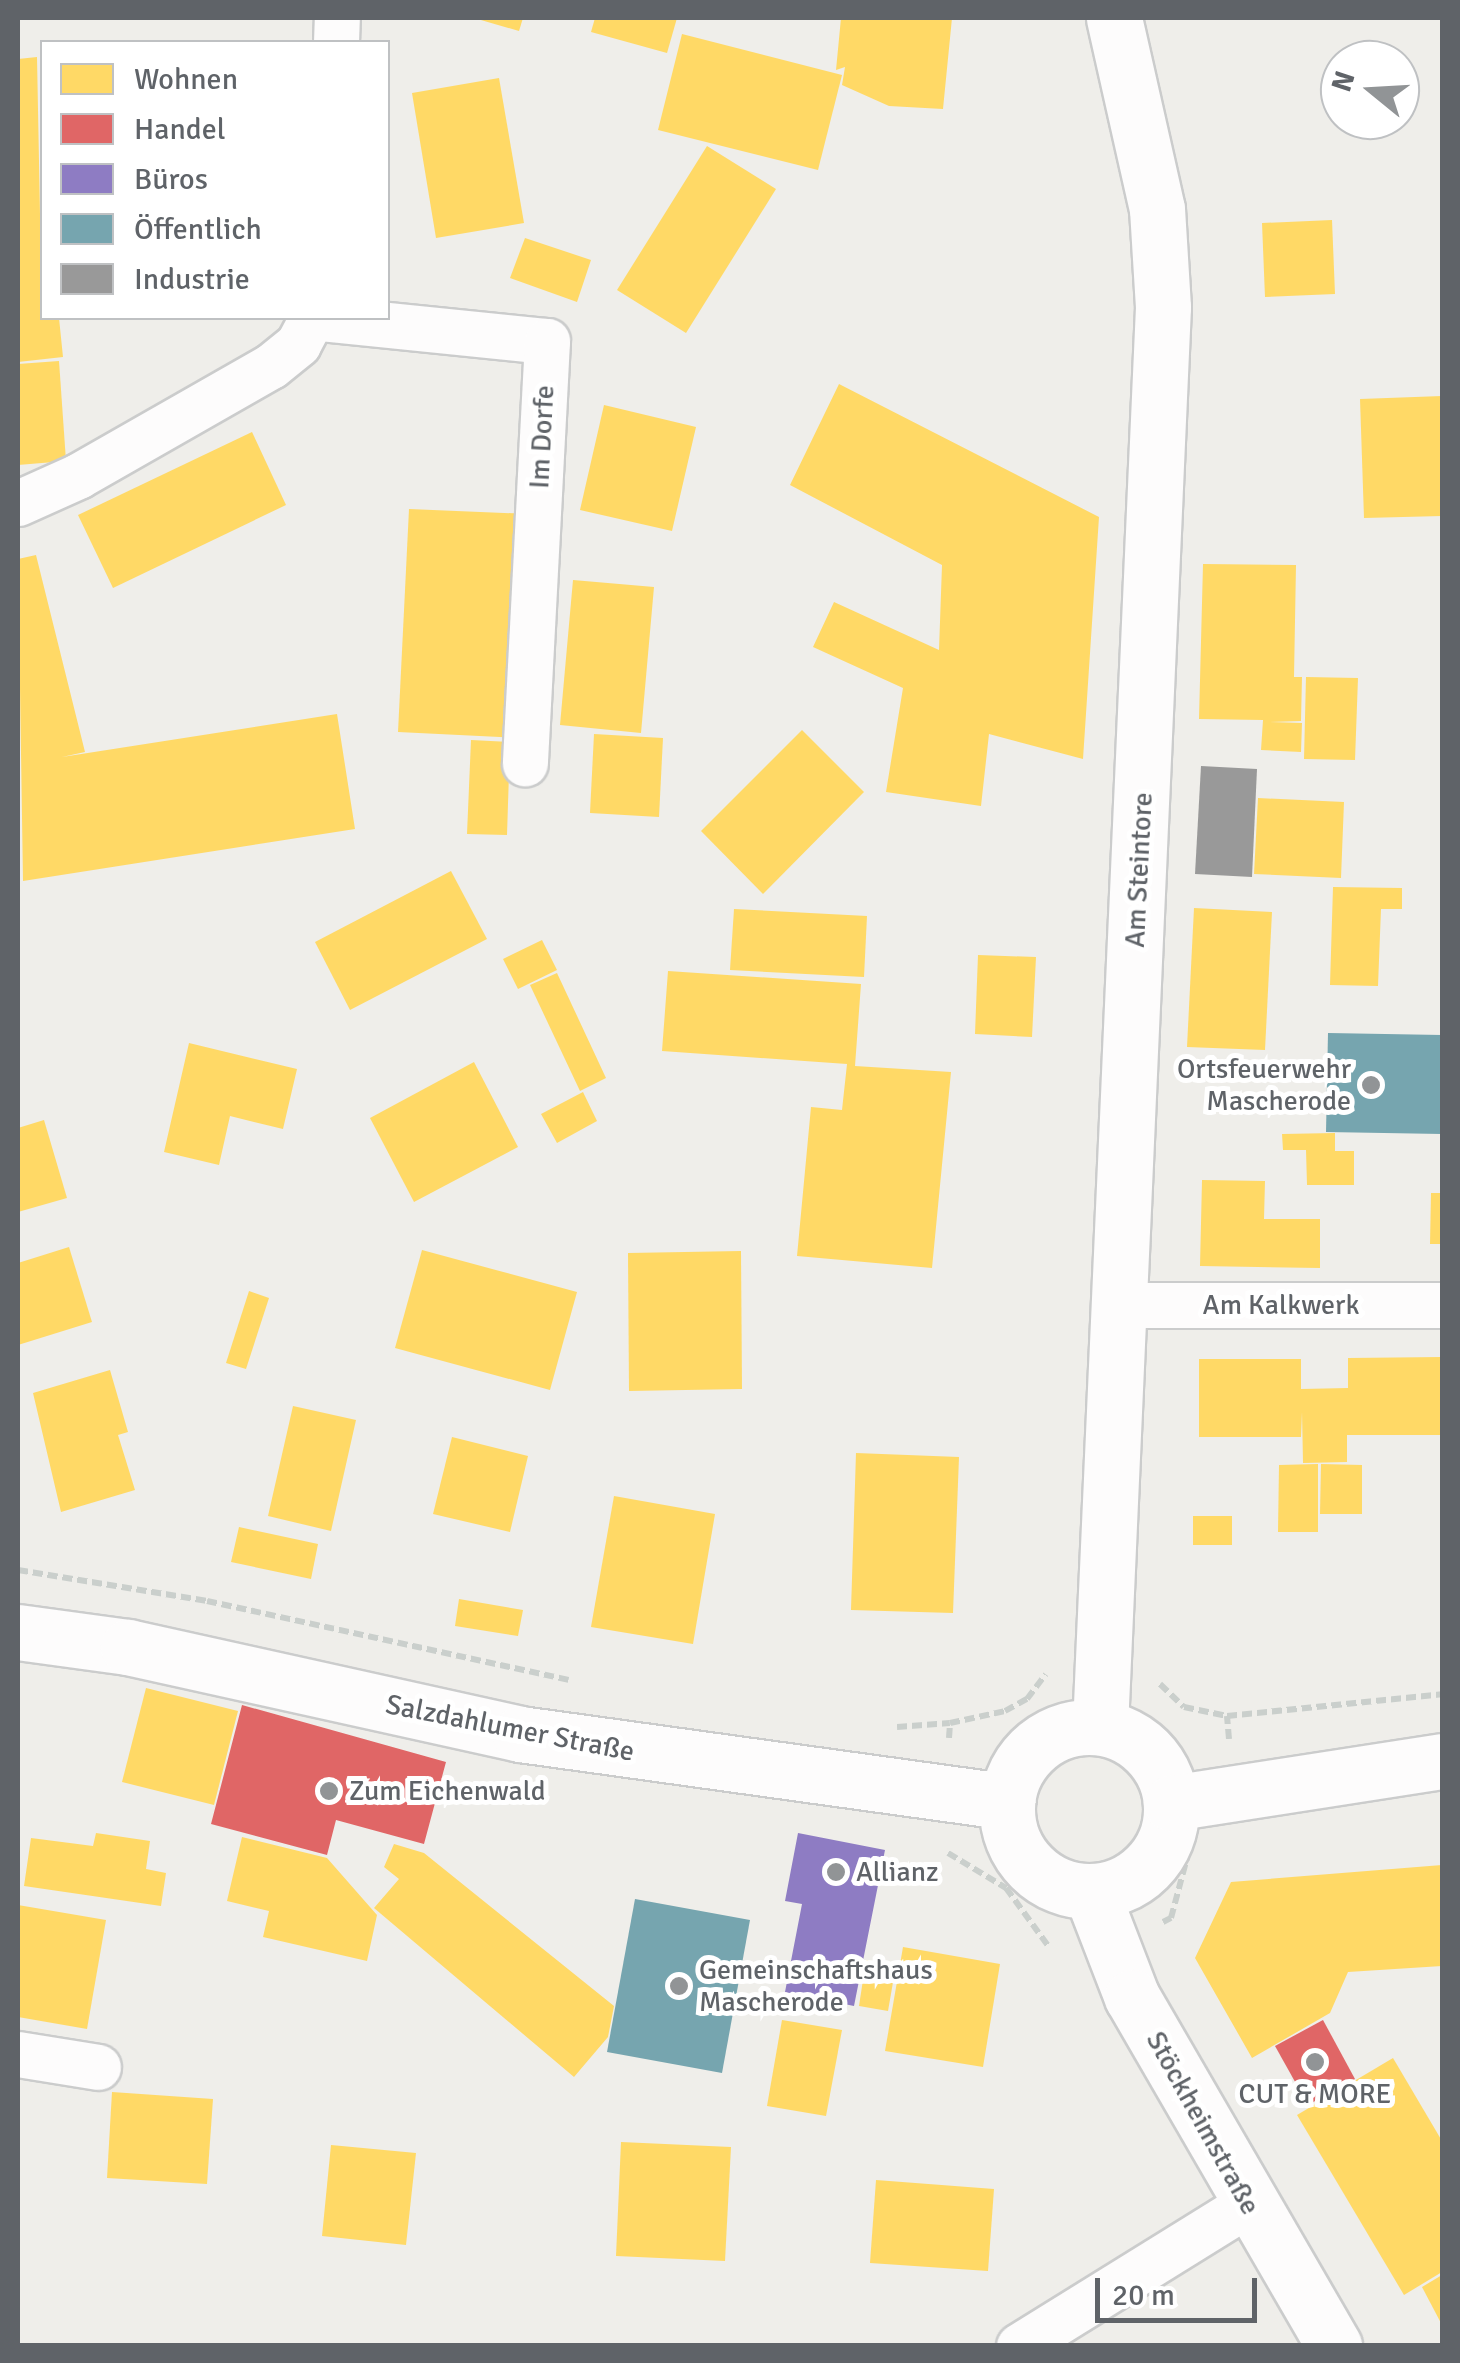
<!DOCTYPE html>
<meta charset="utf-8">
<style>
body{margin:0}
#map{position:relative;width:1460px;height:2363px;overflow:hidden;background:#efeeea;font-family:Signika,sans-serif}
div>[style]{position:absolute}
.homes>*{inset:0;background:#ffd966}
.shops>*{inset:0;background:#e06666}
.offices>*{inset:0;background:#8e7cc3}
.public>*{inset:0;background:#76a5af}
.industry>*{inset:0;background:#999}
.path>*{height:6px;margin-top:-3px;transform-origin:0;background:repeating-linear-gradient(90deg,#cacfcc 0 10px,transparent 0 15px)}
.roads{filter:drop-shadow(2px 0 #cbcccc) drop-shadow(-2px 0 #cbcccc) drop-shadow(0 2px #cbcccc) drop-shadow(0 -2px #cbcccc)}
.minor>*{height:45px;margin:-22.5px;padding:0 22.5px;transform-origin:22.5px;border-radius:22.5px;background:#fdfcfc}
.tertiary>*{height:55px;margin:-27.5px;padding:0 27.5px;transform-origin:27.5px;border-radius:27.5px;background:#fdfcfc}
.secondary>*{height:55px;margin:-27.5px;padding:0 27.5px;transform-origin:27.5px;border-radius:27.5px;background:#fdfcfc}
.secondary>.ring{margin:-27.5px;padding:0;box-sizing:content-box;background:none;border:55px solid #fdfcfc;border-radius:50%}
.dots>*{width:28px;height:28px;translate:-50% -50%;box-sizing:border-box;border:5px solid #fff;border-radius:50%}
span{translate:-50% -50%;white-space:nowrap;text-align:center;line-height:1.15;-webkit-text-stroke:10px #fff;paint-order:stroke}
.street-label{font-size:28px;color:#5f6368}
.poi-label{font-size:28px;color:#5f6368}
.right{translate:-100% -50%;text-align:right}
.left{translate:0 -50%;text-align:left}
.frame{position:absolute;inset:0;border:20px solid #5f6368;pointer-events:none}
.legend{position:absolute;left:40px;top:40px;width:350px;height:280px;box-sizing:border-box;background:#fff;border:2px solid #bfc1c3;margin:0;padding:12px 18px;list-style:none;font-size:30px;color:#5f6368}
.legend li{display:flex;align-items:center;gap:20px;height:50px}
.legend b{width:50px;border:2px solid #bfc1c3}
.north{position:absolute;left:1320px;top:40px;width:100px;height:100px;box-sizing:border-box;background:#fff;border:2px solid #bfc1c3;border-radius:50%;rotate:288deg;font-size:28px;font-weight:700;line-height:40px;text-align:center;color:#5f6368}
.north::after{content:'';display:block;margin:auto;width:35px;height:45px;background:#919496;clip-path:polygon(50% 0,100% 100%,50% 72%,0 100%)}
.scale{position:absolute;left:1095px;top:2278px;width:162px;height:45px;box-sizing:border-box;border:5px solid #5f6368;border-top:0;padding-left:12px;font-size:30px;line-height:35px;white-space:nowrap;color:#5f6368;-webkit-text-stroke:8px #fff;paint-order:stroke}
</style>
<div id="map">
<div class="homes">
<i style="clip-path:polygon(474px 18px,523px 18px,519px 31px)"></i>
<i style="clip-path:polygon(595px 18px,677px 18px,667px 53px,591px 32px)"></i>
<i style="clip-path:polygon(841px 18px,952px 18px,943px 109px,889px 106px,842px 85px,845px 67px,836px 70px)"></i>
<i style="clip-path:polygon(682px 34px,842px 75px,818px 170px,658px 130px)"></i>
<i style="clip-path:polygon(37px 57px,42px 318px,59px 318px,63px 357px,18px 362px,18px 59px)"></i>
<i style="clip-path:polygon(499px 78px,524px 223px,436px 238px,412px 93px)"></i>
<i style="clip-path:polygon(707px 146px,776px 189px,686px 333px,617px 290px)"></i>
<i style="clip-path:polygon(1332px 220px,1335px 294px,1265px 297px,1262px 223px)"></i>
<i style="clip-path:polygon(525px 238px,591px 260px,577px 302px,510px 278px)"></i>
<i style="clip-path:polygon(59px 361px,66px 461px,18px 465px,18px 364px)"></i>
<i style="clip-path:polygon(839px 384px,1099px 517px,1083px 759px,989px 734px,981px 806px,886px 792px,903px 688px,813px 647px,834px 602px,939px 650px,942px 565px,790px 485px)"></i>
<i style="clip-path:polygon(1442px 396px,1442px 516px,1364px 518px,1360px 399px)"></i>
<i style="clip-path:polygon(604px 405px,696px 427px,672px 531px,580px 510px)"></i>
<i style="clip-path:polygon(252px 432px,286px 505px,113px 588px,78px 515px)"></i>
<i style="clip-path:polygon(409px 509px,530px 514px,519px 738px,398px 732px)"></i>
<i style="clip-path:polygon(36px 555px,85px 752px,62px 757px,337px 714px,355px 829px,23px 881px,18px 559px)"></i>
<i style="clip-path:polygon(1203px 564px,1296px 565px,1294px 677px,1302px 677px,1301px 721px,1268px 722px,1302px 723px,1301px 752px,1261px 750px,1263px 720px,1199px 719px)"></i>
<i style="clip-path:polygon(573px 580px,654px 587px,641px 733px,560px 725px)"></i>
<i style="clip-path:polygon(1306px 677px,1358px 678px,1355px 760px,1304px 759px)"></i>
<i style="clip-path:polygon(802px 730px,864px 792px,763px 894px,701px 831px)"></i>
<i style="clip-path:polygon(594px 734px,663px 738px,659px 817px,590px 813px)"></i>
<i style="clip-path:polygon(471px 740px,510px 742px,507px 835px,467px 834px)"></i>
<i style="clip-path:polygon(1258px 798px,1344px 802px,1341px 878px,1254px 874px)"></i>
<i style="clip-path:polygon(451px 871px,487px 939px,350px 1010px,315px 942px)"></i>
<i style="clip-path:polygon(1333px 887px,1402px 888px,1402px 909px,1381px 909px,1378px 986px,1330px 985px)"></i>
<i style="clip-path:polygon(1194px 908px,1272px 912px,1265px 1050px,1187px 1047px)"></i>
<i style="clip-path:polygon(734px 909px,867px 916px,864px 977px,730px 970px)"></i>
<i style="clip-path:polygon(542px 940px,557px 970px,518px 989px,503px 959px)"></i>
<i style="clip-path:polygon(978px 955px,1036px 957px,1032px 1037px,975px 1034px)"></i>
<i style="clip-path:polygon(668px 971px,861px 984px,855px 1066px,951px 1072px,932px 1268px,797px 1256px,811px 1107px,842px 1110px,847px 1064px,662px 1051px)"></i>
<i style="clip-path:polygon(557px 973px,606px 1078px,580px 1091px,530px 985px)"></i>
<i style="clip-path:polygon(189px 1043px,297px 1069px,283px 1129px,230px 1116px,219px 1165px,164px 1152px)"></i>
<i style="clip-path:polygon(474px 1062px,518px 1147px,414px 1202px,370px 1118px)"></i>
<i style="clip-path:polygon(583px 1092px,597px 1121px,557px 1143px,541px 1114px)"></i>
<i style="clip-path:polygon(44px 1120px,67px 1198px,18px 1212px,18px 1128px)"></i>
<i style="clip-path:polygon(1335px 1133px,1335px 1151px,1354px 1151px,1354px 1185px,1307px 1185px,1306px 1150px,1283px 1150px,1282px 1134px)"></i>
<i style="clip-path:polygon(1202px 1180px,1265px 1181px,1264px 1219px,1320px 1219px,1320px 1268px,1200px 1266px)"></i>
<i style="clip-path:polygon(1431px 1193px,1442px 1193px,1442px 1244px,1430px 1244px)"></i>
<i style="clip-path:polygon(69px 1247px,92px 1322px,18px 1345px,18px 1263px)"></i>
<i style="clip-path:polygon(422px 1250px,577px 1292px,550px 1390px,395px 1348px)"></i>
<i style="clip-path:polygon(741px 1251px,742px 1389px,629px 1391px,628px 1253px)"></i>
<i style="clip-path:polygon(249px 1291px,269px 1298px,246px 1369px,226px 1363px)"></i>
<i style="clip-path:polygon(1442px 1357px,1442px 1435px,1347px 1435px,1347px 1462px,1303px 1463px,1302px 1412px,1301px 1437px,1199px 1437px,1199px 1359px,1301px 1359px,1301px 1389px,1348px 1388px,1348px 1358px)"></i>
<i style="clip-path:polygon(110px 1370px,128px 1432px,118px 1435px,135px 1490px,61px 1512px,33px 1393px)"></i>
<i style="clip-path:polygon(293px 1406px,356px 1420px,331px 1531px,268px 1516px)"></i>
<i style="clip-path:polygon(452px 1437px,528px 1456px,510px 1532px,433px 1514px)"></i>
<i style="clip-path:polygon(856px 1453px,959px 1457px,953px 1613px,851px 1610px)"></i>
<i style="clip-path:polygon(1318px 1464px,1318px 1532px,1278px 1532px,1279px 1465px)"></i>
<i style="clip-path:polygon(1321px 1464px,1362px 1465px,1362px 1514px,1320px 1514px)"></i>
<i style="clip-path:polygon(614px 1496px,715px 1514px,693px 1644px,591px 1627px)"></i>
<i style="clip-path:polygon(1193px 1516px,1232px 1516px,1232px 1545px,1193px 1545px)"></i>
<i style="clip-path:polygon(239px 1527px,318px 1544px,311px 1579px,231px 1562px)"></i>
<i style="clip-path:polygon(459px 1599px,523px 1610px,518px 1636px,455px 1626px)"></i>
<i style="clip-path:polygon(146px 1688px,238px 1711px,214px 1805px,122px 1782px)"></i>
<i style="clip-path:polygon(96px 1833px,150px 1841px,146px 1869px,166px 1873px,161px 1906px,24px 1886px,31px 1838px,93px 1846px)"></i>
<i style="clip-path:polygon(242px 1837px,327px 1858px,377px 1915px,367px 1961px,263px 1937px,269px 1911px,227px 1901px)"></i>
<i style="clip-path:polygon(394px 1844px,424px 1853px,614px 2006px,608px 2037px,574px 2077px,374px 1908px,399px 1879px,384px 1867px)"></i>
<i style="clip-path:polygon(1442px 1865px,1442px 1966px,1348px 1972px,1330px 2013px,1252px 2058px,1195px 1958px,1231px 1882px)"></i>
<i style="clip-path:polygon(18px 1905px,106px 1920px,87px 2029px,18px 2017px)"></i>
<i style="clip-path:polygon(903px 1947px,1000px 1964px,983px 2067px,885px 2051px)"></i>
<i style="clip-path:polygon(866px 1960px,896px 1965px,888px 2011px,859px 2006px)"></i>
<i style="clip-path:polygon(782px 2020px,842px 2030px,826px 2116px,767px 2106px)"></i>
<i style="clip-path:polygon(1393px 2058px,1442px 2141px,1442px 2272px,1404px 2295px,1297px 2115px)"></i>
<i style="clip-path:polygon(112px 2092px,213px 2099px,207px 2184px,107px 2178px)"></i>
<i style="clip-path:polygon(621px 2142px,731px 2147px,725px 2261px,616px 2256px)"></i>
<i style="clip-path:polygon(331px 2145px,416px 2153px,406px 2245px,322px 2236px)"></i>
<i style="clip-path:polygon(876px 2180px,994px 2189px,988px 2271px,870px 2263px)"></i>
<i style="clip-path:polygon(1442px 2275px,1442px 2325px,1422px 2287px)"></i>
</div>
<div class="shops">
<i style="clip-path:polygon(242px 1705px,446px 1762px,424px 1844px,336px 1820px,327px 1855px,211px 1824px)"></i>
<i style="clip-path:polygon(1323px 2020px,1355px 2079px,1308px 2105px,1275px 2046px)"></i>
</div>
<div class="offices">
<i style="clip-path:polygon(798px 1833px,885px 1850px,854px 2006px,785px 1992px,802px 1904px,785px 1901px)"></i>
</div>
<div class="public">
<i style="clip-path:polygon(1328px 1033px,1442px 1035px,1442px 1134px,1326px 1132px)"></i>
<i style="clip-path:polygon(635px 1899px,750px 1920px,722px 2073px,607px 2052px)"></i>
</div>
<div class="industry">
<i style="clip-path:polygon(1201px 766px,1257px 769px,1252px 877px,1195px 874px)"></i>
</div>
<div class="path">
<i style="left:18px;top:1570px;width:192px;rotate:9.3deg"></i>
<i style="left:207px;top:1601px;width:370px;rotate:12.3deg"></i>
<i style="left:1160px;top:1684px;width:33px;rotate:44deg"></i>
<i style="left:1184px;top:1707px;width:44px;rotate:11.8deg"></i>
<i style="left:897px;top:1727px;width:53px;rotate:-4.3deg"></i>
<i style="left:949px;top:1738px;width:15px;rotate:-86deg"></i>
<i style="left:950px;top:1723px;width:56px;rotate:-12.3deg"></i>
<i style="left:1005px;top:1711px;width:25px;rotate:-29deg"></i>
<i style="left:1027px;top:1699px;width:31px;rotate:-53deg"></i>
<i style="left:1229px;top:1739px;width:23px;rotate:-95deg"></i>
<i style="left:1227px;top:1716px;width:216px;rotate:-5.8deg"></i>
<i style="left:948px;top:1853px;width:68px;rotate:31.1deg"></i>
<i style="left:1006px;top:1888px;width:73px;rotate:53.9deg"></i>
<i style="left:1163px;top:1922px;width:9px;rotate:-27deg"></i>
<i style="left:1171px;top:1918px;width:62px;rotate:-75.1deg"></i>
</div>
<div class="roads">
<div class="minor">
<i style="left:336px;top:42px;width:24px;rotate:-88deg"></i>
<i style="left:319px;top:318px;width:229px;rotate:5.8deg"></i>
<i style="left:547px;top:341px;width:423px;rotate:93deg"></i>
<i style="left:18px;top:503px;width:66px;rotate:-24.2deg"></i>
<i style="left:78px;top:476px;width:222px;rotate:-29.7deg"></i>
<i style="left:271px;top:366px;width:35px;rotate:-39deg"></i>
<i style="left:298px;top:344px;width:30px;rotate:-62deg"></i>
<i style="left:1119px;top:1305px;width:323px"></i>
<i style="left:18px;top:2054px;width:81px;rotate:9.2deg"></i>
<i style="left:1019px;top:2346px;width:269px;rotate:-31.8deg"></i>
</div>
<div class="tertiary">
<i style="left:1100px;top:1727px;width:1421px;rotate:-87.46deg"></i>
<i style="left:1163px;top:307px;width:98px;rotate:-93.5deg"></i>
<i style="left:1157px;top:209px;width:196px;rotate:-102.7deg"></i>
</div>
<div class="secondary">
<i style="left:18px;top:1632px;width:111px;rotate:7.8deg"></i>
<i style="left:128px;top:1647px;width:402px;rotate:12.5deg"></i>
<i style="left:520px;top:1734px;width:492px;rotate:7.9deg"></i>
<i class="ring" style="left:1007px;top:1727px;width:109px;height:109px"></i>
<i style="left:1171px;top:1803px;width:274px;rotate:-8.8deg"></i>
<i style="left:1091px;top:1891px;width:114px;rotate:68.9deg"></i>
<i style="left:1132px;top:1997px;width:403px;rotate:59.9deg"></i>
</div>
</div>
<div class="dots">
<i style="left:1371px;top:1085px;background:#919496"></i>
<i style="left:329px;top:1791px;background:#919496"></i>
<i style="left:836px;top:1872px;background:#919496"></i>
<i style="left:679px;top:1986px;background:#919496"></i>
<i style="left:1315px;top:2062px;background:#919496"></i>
</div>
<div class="street-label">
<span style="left:542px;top:437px;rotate:-87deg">Im Dorfe</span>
<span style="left:1139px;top:870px;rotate:-87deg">Am Steintore</span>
<span style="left:1281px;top:1305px">Am Kalkwerk</span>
<span style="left:510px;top:1728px;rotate:11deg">Salzdahlumer Straße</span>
<span style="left:1203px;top:2123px;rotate:61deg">Stöckheimstraße</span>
</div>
<div class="poi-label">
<span class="right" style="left:1351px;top:1085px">Ortsfeuerwehr<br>Mascherode</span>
<span class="left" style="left:349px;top:1791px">Zum Eichenwald</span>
<span class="left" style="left:856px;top:1872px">Allianz</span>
<span class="left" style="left:699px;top:1986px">Gemeinschaftshaus<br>Mascherode</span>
<span style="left:1315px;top:2094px">CUT &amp; MORE</span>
</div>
<div class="frame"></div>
<ul class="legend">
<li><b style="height:28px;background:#ffd966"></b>Wohnen</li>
<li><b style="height:28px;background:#e06666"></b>Handel</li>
<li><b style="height:28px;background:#8e7cc3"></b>Büros</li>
<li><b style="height:28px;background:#76a5af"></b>Öffentlich</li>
<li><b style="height:28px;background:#999"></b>Industrie</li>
</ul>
<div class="north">N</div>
<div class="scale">20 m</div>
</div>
